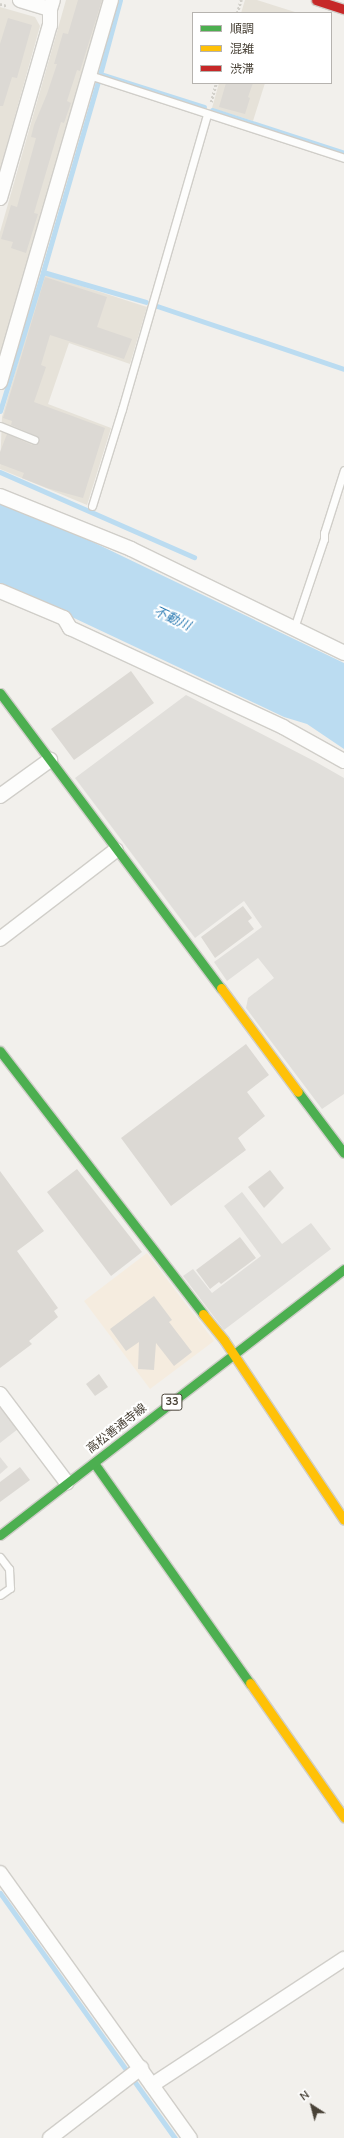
<!DOCTYPE html>
<meta charset="utf-8">
<style>
body{margin:0}
#map{position:relative;width:344px;height:2138px;overflow:hidden;background:#f2f0ec;font-family:"Nunito Sans","Noto Sans JP",sans-serif}
div>[style]{position:absolute}
.residential>*{inset:0;background:#e6e2d9}
.commercial>*{inset:0;background:#f5ecdf}
.parking>*{inset:0;background:#e1dfdb}
.water>*{inset:0;background:#bbdcf1}
.stream>*{height:5px;margin:-2.5px;padding:0 2.5px;transform-origin:2.5px;border-radius:2.5px;background:#bbdcf1}
.building>*{inset:0;background:#dcd9d4}
.path>*{height:2.5px;margin-top:-1.25px;transform-origin:0;background:repeating-linear-gradient(90deg,#d2d0ca 0 2px,transparent 0 4px)}
.roads{filter:drop-shadow(1px 0 #d0cec9) drop-shadow(-1px 0 #d0cec9) drop-shadow(0 1px #d0cec9) drop-shadow(0 -1px #d0cec9)}
.lane>*{height:7px;margin:-3.5px;padding:0 3.5px;transform-origin:3.5px;border-radius:3.5px;background:#fdfdfc}
.street>*{height:14px;margin:-7px;padding:0 7px;transform-origin:7px;border-radius:7px;background:#fdfdfc}
.fast>*{height:9px;margin:-4.5px;padding:0 4.5px;transform-origin:4.5px;border-radius:4.5px;background:#4caf50}
.slow>*{height:9px;margin:-4.5px;padding:0 4.5px;transform-origin:4.5px;border-radius:4.5px;background:#ffc107}
.jam>*{height:9px;margin:-4.5px;padding:0 4.5px;transform-origin:4.5px;border-radius:4.5px;background:#c62828}
span{translate:-50% -50%;white-space:nowrap;text-align:center;line-height:1.15;-webkit-text-stroke:4px #fff;paint-order:stroke}
.shield-label span{padding:1px 3px;background:#fff;border:1px solid;border-radius:3px;-webkit-text-stroke-width:0}
.shield-label{font-size:11px;color:#494237;font-weight:700}
.street-label{font-size:12px;color:#494237}
.water-label{font-size:13px;color:#2a7ab2;font-style:italic}
.legend{position:absolute;left:192px;top:12px;width:140px;height:72px;box-sizing:border-box;background:#fff;border:1px solid #b6b3af;margin:0;padding:5px 7px;list-style:none;font-size:12px;color:#494237}
.legend li{display:flex;align-items:center;gap:8px;height:20px}
.legend b{width:20px;border:1px solid #b6b3af}
.north{position:absolute;left:292px;top:2086px;width:40px;height:40px;-webkit-text-stroke:3px #fff;paint-order:stroke;rotate:324deg;font-size:11px;font-weight:700;line-height:16px;text-align:center;color:#494237}
.north::after{content:'';display:block;margin:auto;width:14px;height:18px;background:#494237;clip-path:polygon(50% 0,100% 100%,50% 72%,0 100%)}
</style>
<div id="map">
<div class="residential">
<i style="clip-path:polygon(66px 0,106px 0,0 361px,0 232px)"></i>
<i style="clip-path:polygon(245px 0,257px 0,298px 13px,241px 13px)"></i>
<i style="clip-path:polygon(0 7px,35px 17px,40px 26px,0 170px)"></i>
<i style="clip-path:polygon(219px 83px,265px 83px,253px 121px,212px 108px)"></i>
<i style="clip-path:polygon(44px 274px,147px 307px,130px 364px,69px 343px,48px 404px,111px 428px,87px 505px,0 469px,2px 417px)"></i>
</div>
<div class="commercial">
<i style="clip-path:polygon(147px 1253px,214px 1341px,150px 1389px,84px 1301px)"></i>
</div>
<div class="parking">
<i style="clip-path:polygon(186px 695px,316px 762px,344px 778px,344px 1094px,322px 1109px,246px 1008px,248px 998px,274px 978px,258px 958px,227px 981px,214px 962px,262px 927px,244px 901px,195px 938px,75px 778px)"></i>
<i style="clip-path:polygon(242px 1192px,282px 1244px,311px 1223px,331px 1249px,224px 1330px,183px 1276px,193px 1269px,212px 1293px,261px 1256px,224px 1206px)"></i>
<i style="clip-path:polygon(0 1405px,18px 1429px,0 1443px)"></i>
<i style="clip-path:polygon(0 1457px,8px 1467px,0 1474px)"></i>
</div>
<div class="water">
<i style="clip-path:polygon(0 504px,70px 531px,344px 663px,344px 749px,307px 724px,284px 717px,23px 594px,0 585px)"></i>
</div>
<div class="stream">
<i style="left:120px;top:0;width:77px;rotate:105.1deg"></i>
<i style="left:100px;top:74px;width:109px;rotate:17.6deg"></i>
<i style="left:212px;top:110px;width:139px;rotate:18deg"></i>
<i style="left:43px;top:272px;width:107px;rotate:16.2deg"></i>
<i style="left:157px;top:306px;width:197px;rotate:18.6deg"></i>
<i style="left:0;top:411px;width:145px;rotate:-72.8deg"></i>
<i style="left:43px;top:272px;width:199px;rotate:-73.9deg"></i>
<i style="left:0;top:472px;width:212px;rotate:23.7deg"></i>
<i style="left:0;top:1893px;width:301px;rotate:54.5deg"></i>
</div>
<div class="building">
<i style="clip-path:polygon(78px 0,102px 0,80px 71px,77px 70px,67px 101px,71px 103px,64px 123px,61px 122px,34px 213px,38px 214px,26px 253px,11px 248px,13px 242px,1px 239px,11px 205px,17px 207px,36px 138px,31px 137px,34px 125px,47px 94px,57px 64px,54px 64px,63px 33px,68px 34px)"></i>
<i style="clip-path:polygon(8px 18px,32px 25px,17px 78px,12px 77px,3px 106px,0 106px,0 44px)"></i>
<i style="clip-path:polygon(226px 83px,253px 83px,248px 97px,250px 98px,245px 114px,219px 107px)"></i>
<i style="clip-path:polygon(45px 277px,107px 297px,97px 327px,132px 339px,124px 359px,50px 335px,41px 365px,46px 367px,34px 402px,105px 428px,83px 498px,47px 488px,22px 478px,24px 473px,0 464px,0 452px,7px 434px,32px 445px,39px 442px,36px 436px,11px 425px,12px 421px,3px 418px)"></i>
<i style="clip-path:polygon(131px 671px,154px 703px,74px 760px,51px 729px)"></i>
<i style="clip-path:polygon(243px 906px,252px 918px,248px 921px,254px 929px,215px 958px,201px 937px)"></i>
<i style="clip-path:polygon(246px 1044px,269px 1075px,247px 1092px,265px 1116px,238px 1138px,246px 1150px,171px 1206px,121px 1138px)"></i>
<i style="clip-path:polygon(77px 1169px,142px 1252px,111px 1276px,47px 1192px)"></i>
<i style="clip-path:polygon(270px 1170px,284px 1188px,264px 1208px,248px 1187px)"></i>
<i style="clip-path:polygon(0 1171px,44px 1231px,17px 1251px,58px 1308px,54px 1311px,58px 1317px,29px 1341px,32px 1344px,0 1368px)"></i>
<i style="clip-path:polygon(240px 1237px,256px 1258px,221px 1284px,219px 1282px,210px 1289px,196px 1270px)"></i>
<i style="clip-path:polygon(154px 1296px,172px 1320px,169px 1322px,192px 1352px,174px 1366px,156px 1343px,154px 1370px,138px 1369px,139px 1342px,126px 1351px,110px 1329px)"></i>
<i style="clip-path:polygon(99px 1374px,108px 1387px,95px 1396px,86px 1384px)"></i>
<i style="clip-path:polygon(20px 1467px,30px 1480px,0 1502px,0 1482px)"></i>
</div>
<div class="path">
<i style="left:0;top:4px;width:7px;rotate:16deg"></i>
<i style="left:237px;top:13px;width:14px;rotate:-73deg"></i>
<i style="left:211px;top:102px;width:20px;rotate:-75deg"></i>
</div>
<div class="roads">
<div class="lane">
<i style="left:89px;top:75px;width:268px;rotate:18deg"></i>
<i style="left:0;top:426px;width:37px;rotate:22deg"></i>
<i style="left:92px;top:506px;width:102px;rotate:-72.8deg"></i>
<i style="left:122px;top:409px;width:307px;rotate:-73.9deg"></i>
<i style="left:294px;top:628px;width:94px;rotate:-71.4deg"></i>
<i style="left:324px;top:539px;width:6px;rotate:-90deg"></i>
<i style="left:324px;top:533px;width:66px;rotate:-72.4deg"></i>
<i style="left:0;top:1557px;width:15px;rotate:53deg"></i>
<i style="left:9px;top:1569px;width:19px;rotate:87deg"></i>
<i style="left:10px;top:1588px;width:12px;rotate:145deg"></i>
</div>
<div class="street">
<i style="left:20px;top:0;width:31px;rotate:17deg"></i>
<i style="left:0;top:198px;width:180px;rotate:-73.9deg"></i>
<i style="left:50px;top:25px;width:16px;rotate:-90deg"></i>
<i style="left:50px;top:9px;width:9px;rotate:-72deg"></i>
<i style="left:0;top:382px;width:398px;rotate:-73.8deg"></i>
<i style="left:0;top:496px;width:141px;rotate:22deg"></i>
<i style="left:131px;top:549px;width:237px;rotate:26deg"></i>
<i style="left:0;top:591px;width:69px;rotate:22.9deg"></i>
<i style="left:64px;top:618px;width:12px;rotate:59deg"></i>
<i style="left:70px;top:628px;width:235px;rotate:24.9deg"></i>
<i style="left:283px;top:727px;width:70px;rotate:29.1deg"></i>
<i style="left:0;top:796px;width:62px;rotate:-35.8deg"></i>
<i style="left:0;top:939px;width:146px;rotate:-37.5deg"></i>
<i style="left:0;top:1394px;width:111px;rotate:53deg"></i>
<i style="left:0;top:1873px;width:326px;rotate:54.4deg"></i>
<i style="left:152px;top:2085px;width:230px;rotate:-33.3deg"></i>
<i style="left:50px;top:2138px;width:115px;rotate:-37.6deg"></i>
</div>
<div class="fast">
<i style="left:0;top:693px;width:369px;rotate:53.2deg"></i>
<i style="left:0;top:1051px;width:332px;rotate:52.3deg"></i>
<i style="left:298px;top:1092px;width:76px;rotate:53deg"></i>
<i style="left:94px;top:1463px;width:270px;rotate:54.7deg"></i>
<i style="left:0;top:1535px;width:435px;rotate:-37.7deg"></i>
</div>
<div class="slow">
<i style="left:221px;top:988px;width:129px;rotate:53.5deg"></i>
<i style="left:203px;top:1314px;width:33px;rotate:51deg"></i>
<i style="left:224px;top:1340px;width:216px;rotate:56.3deg"></i>
<i style="left:250px;top:1683px;width:164px;rotate:55deg"></i>
</div>
<div class="jam">
<i style="left:316px;top:0;width:29px;rotate:18deg"></i>
</div>
</div>
<div class="shield-label">
<span style="left:172px;top:1402px">33</span>
</div>
<div class="street-label">
<span style="left:117px;top:1429px;rotate:-38deg">高松善通寺線</span>
</div>
<div class="water-label">
<span style="left:172px;top:619px;rotate:25deg">不動川</span>
</div>
<ul class="legend">
<li><b style="height:5px;background:#4caf50"></b>順調</li>
<li><b style="height:5px;background:#ffc107"></b>混雑</li>
<li><b style="height:5px;background:#c62828"></b>渋滞</li>
</ul>
<div class="north">N</div>
</div>
